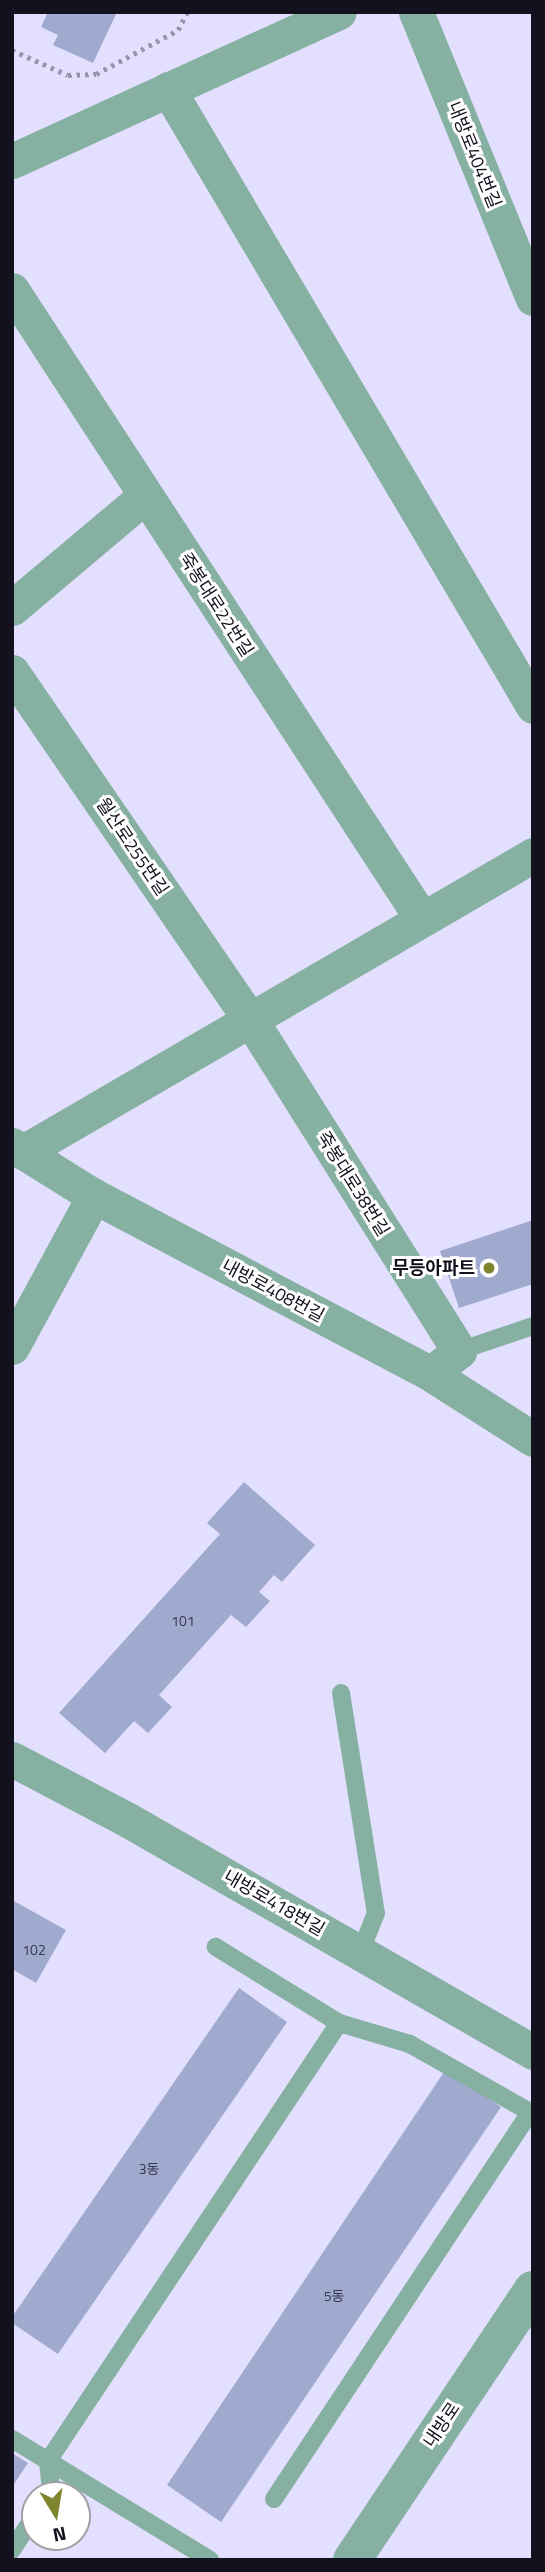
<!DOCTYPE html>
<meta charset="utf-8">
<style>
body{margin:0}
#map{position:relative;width:545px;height:2572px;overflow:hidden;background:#e3dffe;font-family:"Titillium Web","Noto Sans KR",sans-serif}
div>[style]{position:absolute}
.building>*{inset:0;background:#a0aace}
.path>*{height:4.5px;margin-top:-2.25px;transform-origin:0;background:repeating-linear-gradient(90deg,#9895ae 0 3.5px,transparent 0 8.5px)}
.service>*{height:18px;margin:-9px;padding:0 9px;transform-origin:9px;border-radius:9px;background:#86b0a2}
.minor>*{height:35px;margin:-17.5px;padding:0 17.5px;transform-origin:17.5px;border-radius:17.5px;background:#86b0a2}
.tertiary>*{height:38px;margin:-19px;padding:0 19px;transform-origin:19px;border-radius:19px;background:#86b0a2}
.dots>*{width:19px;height:19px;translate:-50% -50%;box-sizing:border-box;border:4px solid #fff;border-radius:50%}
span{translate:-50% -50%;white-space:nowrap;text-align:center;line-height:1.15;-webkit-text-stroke:6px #fff;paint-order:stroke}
.number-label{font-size:14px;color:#36374a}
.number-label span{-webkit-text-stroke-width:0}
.street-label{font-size:18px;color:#13111e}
.poi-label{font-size:18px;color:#13111e;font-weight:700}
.right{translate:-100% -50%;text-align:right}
.frame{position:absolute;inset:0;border:14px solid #13111e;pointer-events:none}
.north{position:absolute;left:21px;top:2481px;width:70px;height:70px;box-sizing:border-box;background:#fff;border:2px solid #a1a0a5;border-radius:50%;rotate:169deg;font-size:19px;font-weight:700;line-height:28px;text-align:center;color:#13111e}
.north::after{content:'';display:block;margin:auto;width:24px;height:32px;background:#7f842f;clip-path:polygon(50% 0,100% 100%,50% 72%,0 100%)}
</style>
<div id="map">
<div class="building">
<i style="clip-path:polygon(48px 12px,117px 12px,93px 63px,53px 45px,58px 35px,41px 27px)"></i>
<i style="clip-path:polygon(533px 1220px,533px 1284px,459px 1308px,440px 1251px)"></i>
<i style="clip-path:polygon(244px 1482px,315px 1545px,282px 1582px,274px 1575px,259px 1592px,270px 1601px,246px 1627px,231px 1615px,159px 1695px,172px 1707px,148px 1733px,134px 1721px,105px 1753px,59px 1713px,220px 1534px,207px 1523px)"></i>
<i style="clip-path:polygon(12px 1900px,66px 1930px,36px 1983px,12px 1969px)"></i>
<i style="clip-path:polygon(239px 1988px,287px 2022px,58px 2354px,12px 2323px,12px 2317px)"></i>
<i style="clip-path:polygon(446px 2069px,501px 2107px,221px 2522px,167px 2485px)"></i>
<i style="clip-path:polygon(12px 2453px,28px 2463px,12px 2487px)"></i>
</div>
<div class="path">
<i style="left:12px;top:50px;width:61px;rotate:24.1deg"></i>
<i style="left:68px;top:75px;width:28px;rotate:-2deg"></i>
<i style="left:96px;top:74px;width:93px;rotate:-28.2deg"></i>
<i style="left:178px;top:30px;width:20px;rotate:-63deg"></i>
</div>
<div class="service">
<i style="left:459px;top:1351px;width:78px;rotate:-18.7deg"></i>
<i style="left:341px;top:1693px;width:223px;rotate:81deg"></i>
<i style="left:376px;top:1913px;width:43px;rotate:111.8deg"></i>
<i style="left:12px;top:2439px;width:232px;rotate:31.4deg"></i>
<i style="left:48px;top:2495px;width:6px;rotate:-59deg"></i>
<i style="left:51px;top:2490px;width:29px;rotate:-96deg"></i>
<i style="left:48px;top:2461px;width:526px;rotate:-56.4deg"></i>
<i style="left:339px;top:2023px;width:145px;rotate:-148.3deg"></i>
<i style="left:274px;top:2499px;width:464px;rotate:-56.5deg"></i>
<i style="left:530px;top:2112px;width:138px;rotate:-150.5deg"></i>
<i style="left:410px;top:2044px;width:74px;rotate:-163.5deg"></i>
<i style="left:12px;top:2550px;width:42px;rotate:-56.7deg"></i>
</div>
<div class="minor">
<i style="left:416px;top:12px;width:309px;rotate:67.8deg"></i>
<i style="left:168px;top:89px;width:717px;rotate:59.39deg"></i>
<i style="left:12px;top:161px;width:359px;rotate:-24.5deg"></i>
<i style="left:12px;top:290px;width:751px;rotate:56.9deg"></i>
<i style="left:12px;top:608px;width:174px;rotate:-40.1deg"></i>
<i style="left:12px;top:672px;width:424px;rotate:55.6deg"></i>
<i style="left:252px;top:1022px;width:389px;rotate:57.8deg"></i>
<i style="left:459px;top:1351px;width:36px;rotate:141deg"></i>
<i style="left:12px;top:1145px;width:97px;rotate:31.9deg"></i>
<i style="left:94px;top:1196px;width:381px;rotate:27.8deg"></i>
<i style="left:431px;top:1374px;width:121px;rotate:32.5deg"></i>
<i style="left:23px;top:1152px;width:590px;rotate:-30.21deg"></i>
<i style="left:12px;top:1347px;width:172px;rotate:-61.5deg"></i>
<i style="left:12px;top:1759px;width:131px;rotate:27.7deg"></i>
<i style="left:128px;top:1820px;width:467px;rotate:29.8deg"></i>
</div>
<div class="tertiary">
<i style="left:352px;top:2560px;width:325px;rotate:-56.2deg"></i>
</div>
<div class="dots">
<i style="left:489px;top:1268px;background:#7f842f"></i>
</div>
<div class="number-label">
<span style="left:183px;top:1621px">101</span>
<span style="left:34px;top:1950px">102</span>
<span style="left:149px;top:2169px">3동</span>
<span style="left:334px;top:2296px">5동</span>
</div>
<div class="street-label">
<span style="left:474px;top:155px;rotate:68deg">내방로404번길</span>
<span style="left:216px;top:605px;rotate:57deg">죽봉대로22번길</span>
<span style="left:132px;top:847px;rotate:56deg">월산로255번길</span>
<span style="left:353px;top:1184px;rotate:58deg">죽봉대로38번길</span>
<span style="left:273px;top:1291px;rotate:28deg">내방로408번길</span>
<span style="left:274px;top:1903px;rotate:30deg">내방로418번길</span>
<span style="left:442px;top:2425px;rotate:-56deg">내방로</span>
</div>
<div class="poi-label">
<span class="right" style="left:475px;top:1268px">무등아파트</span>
</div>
<div class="frame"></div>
<div class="north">N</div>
</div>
